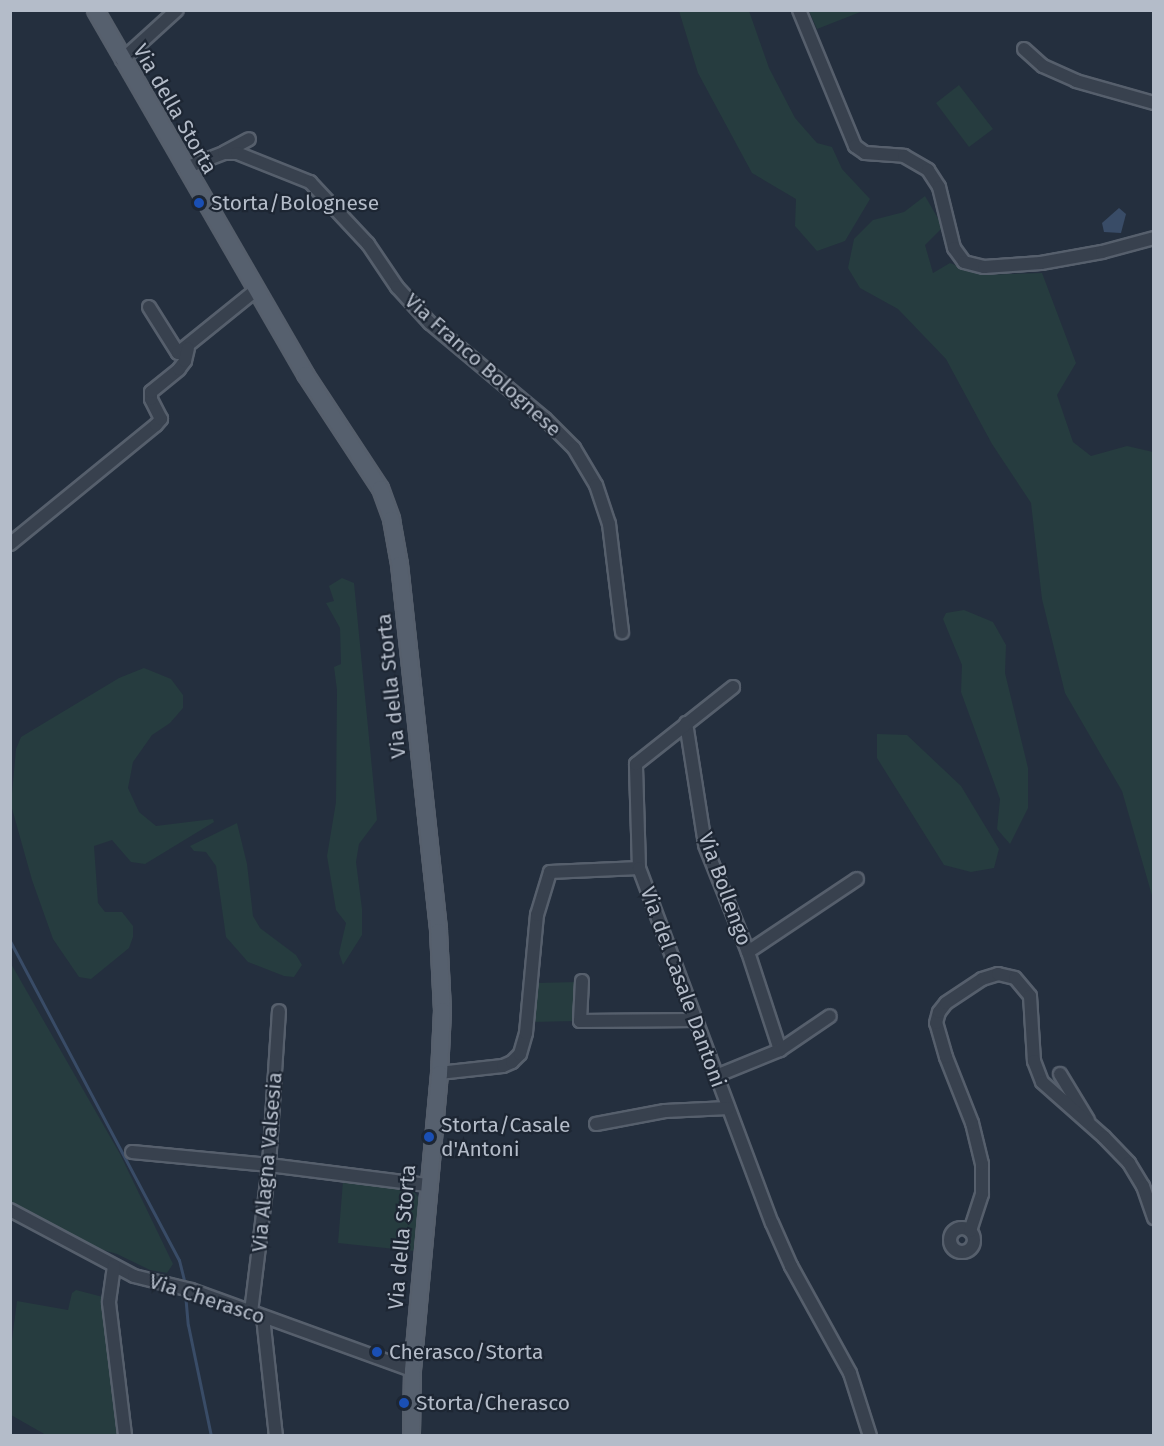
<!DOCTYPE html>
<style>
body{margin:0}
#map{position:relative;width:1164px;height:1446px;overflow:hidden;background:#242f3e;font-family:"Fira Sans",sans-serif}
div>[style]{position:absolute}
.green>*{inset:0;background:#263c3f}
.water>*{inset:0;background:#394c67}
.stream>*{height:3px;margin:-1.5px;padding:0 1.5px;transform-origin:1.5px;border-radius:1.5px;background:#394c67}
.roads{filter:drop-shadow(2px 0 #565f6c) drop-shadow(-2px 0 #565f6c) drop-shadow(0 2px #565f6c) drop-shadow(0 -2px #565f6c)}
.minor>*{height:12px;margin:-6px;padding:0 6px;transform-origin:6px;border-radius:6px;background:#38414e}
.minor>.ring{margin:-6px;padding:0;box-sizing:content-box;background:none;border:12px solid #38414e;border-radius:50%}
.major>*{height:15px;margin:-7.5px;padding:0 7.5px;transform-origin:7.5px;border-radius:7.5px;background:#56606e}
.dots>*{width:16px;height:16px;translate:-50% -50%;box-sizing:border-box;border:3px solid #1d2633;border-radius:50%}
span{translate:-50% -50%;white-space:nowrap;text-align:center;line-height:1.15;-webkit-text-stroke:4.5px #1d2633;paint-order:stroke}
.street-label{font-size:21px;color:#b4bcc9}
.poi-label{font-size:21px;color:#b4bcc9}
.left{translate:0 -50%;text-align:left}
.frame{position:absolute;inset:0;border:12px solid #b4bcc9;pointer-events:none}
</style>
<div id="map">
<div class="green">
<i style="clip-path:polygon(679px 11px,749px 11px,769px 68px,795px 118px,817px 143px,832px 147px,842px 169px,870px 199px,845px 241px,817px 251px,795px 226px,796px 199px,752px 173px,698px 73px)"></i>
<i style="clip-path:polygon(809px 11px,863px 11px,817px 29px)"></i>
<i style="clip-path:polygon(959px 85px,993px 129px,969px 147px,936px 103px)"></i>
<i style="clip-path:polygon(925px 196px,943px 227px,925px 245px,933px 273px,950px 263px,982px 275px,1042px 273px,1076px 363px,1057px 395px,1073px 442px,1091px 456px,1127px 446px,1153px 452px,1153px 899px,1122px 791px,1065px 693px,1042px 599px,1031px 503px,992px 444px,946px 359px,898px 309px,860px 288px,848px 268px,854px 239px,873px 220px,904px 212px)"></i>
<i style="clip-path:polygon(342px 578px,354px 583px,377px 820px,359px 844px,356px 862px,362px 909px,362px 935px,343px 965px,339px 953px,346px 923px,336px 910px,327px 856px,336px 802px,337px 690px,334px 667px,341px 664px,340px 628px,326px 603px,334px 601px,329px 586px)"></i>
<i style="clip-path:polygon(964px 610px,993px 622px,1006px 645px,1005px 673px,1028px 768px,1028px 808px,1010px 844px,997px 829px,1000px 799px,961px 692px,962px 665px,943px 619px,946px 613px)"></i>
<i style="clip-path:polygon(144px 668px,171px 679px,183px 695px,183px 708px,170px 723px,152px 735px,133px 762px,128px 788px,139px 812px,156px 826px,213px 819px,214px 822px,145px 864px,131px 862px,112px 840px,94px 846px,98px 903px,105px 912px,122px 912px,133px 926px,133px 937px,129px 948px,91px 979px,79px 977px,53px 939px,32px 880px,11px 805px,16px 749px,21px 737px,119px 678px)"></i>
<i style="clip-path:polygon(877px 734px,907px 735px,961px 786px,999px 849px,994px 868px,971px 872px,944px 865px,877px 758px)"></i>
<i style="clip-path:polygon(237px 823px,247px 864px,253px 916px,260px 928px,296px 955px,302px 965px,294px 977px,284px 976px,248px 962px,226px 937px,216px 866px,206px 852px,194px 851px,190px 846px)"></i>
<i style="clip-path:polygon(10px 962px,120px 1154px,173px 1264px,167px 1273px,150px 1270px,117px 1254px,89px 1246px,55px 1225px,11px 1205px)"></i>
<i style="clip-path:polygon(578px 982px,576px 1021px,531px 1022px,536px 983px)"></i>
<i style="clip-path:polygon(343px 1181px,413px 1190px,419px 1198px,414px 1251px,338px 1243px)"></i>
<i style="clip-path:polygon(76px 1290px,103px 1297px,119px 1435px,46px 1435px,11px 1415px,11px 1347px,17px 1301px,68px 1310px,72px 1293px)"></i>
</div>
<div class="water">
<i style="clip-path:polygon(1119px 208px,1126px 214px,1121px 233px,1104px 232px,1102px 223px)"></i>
</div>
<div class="stream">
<i style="left:10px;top:941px;width:361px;rotate:62.1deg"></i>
<i style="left:179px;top:1260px;width:25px;rotate:76deg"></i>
<i style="left:185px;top:1293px;width:32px;rotate:85deg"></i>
<i style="left:188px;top:1325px;width:113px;rotate:78.3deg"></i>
<i style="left:10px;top:1434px;width:4px;rotate:34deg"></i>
</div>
<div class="roads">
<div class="minor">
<i style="left:799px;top:10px;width:147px;rotate:67.6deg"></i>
<i style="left:855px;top:146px;width:12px;rotate:35deg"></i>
<i style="left:865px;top:153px;width:39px;rotate:4deg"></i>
<i style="left:904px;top:156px;width:28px;rotate:30deg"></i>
<i style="left:928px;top:170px;width:20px;rotate:57deg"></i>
<i style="left:939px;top:187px;width:63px;rotate:76.2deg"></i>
<i style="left:954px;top:248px;width:17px;rotate:54deg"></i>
<i style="left:964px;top:262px;width:21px;rotate:14deg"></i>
<i style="left:984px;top:267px;width:57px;rotate:-4deg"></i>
<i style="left:1041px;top:263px;width:62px;rotate:-10.2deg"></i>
<i style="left:1102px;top:252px;width:54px;rotate:-15.1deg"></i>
<i style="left:1024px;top:49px;width:25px;rotate:42deg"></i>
<i style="left:1043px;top:66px;width:36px;rotate:24deg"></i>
<i style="left:1076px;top:81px;width:81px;rotate:15.8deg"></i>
<i style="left:122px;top:60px;width:74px;rotate:-42.3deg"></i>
<i style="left:225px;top:152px;width:27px;rotate:-28deg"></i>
<i style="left:185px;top:168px;width:42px;rotate:-21deg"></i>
<i style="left:224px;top:153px;width:13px"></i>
<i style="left:237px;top:153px;width:79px;rotate:21.7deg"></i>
<i style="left:310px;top:182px;width:85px;rotate:46.9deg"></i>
<i style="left:368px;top:244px;width:52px;rotate:56deg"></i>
<i style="left:397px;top:287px;width:49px;rotate:47.5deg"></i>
<i style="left:430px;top:323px;width:150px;rotate:39.9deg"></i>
<i style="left:545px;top:419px;width:41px;rotate:45deg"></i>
<i style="left:574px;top:448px;width:43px;rotate:59.3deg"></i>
<i style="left:596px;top:485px;width:41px;rotate:71.6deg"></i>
<i style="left:609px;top:524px;width:109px;rotate:83.1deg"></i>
<i style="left:149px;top:307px;width:54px;rotate:57.8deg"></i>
<i style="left:178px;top:353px;width:100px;rotate:-38.9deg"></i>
<i style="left:10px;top:544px;width:188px;rotate:-39.2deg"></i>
<i style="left:156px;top:425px;width:8px;rotate:-50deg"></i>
<i style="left:161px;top:419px;width:22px;rotate:-117deg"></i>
<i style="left:151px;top:399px;width:7px;rotate:-90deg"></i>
<i style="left:151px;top:392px;width:36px;rotate:-39deg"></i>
<i style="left:179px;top:369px;width:10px;rotate:-53deg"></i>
<i style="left:185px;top:361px;width:13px;rotate:-77deg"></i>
<i style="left:686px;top:723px;width:123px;rotate:81.1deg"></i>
<i style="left:705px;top:845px;width:115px;rotate:68.1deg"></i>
<i style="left:748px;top:952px;width:103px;rotate:71.9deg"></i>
<i style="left:639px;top:868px;width:104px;rotate:-91.7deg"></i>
<i style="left:636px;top:764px;width:124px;rotate:-38.4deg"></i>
<i style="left:748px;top:952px;width:131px;rotate:-33.8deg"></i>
<i style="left:582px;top:981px;width:40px;rotate:92.9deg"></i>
<i style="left:580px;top:1021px;width:116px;rotate:-0.5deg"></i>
<i style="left:439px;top:1073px;width:64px;rotate:-6.2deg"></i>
<i style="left:503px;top:1066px;width:10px;rotate:-24deg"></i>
<i style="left:512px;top:1062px;width:11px;rotate:-45deg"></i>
<i style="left:520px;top:1054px;width:22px;rotate:-74deg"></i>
<i style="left:526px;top:1033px;width:119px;rotate:-84.7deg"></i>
<i style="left:537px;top:915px;width:45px;rotate:-73.2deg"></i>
<i style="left:550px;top:872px;width:89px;rotate:-2.6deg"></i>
<i style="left:639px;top:868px;width:379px;rotate:69.5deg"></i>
<i style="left:772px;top:1223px;width:47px;rotate:66.2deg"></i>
<i style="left:791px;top:1266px;width:122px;rotate:61.1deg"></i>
<i style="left:850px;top:1373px;width:66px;rotate:72.4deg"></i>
<i style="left:1060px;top:1074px;width:54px;rotate:58.7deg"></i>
<i style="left:716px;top:1076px;width:69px;rotate:-22.1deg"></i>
<i style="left:780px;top:1050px;width:60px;rotate:-34.2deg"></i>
<i style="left:596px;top:1124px;width:70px;rotate:-10.7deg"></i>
<i style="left:665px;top:1111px;width:63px;rotate:-2.7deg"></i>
<i style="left:132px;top:1152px;width:138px;rotate:5.4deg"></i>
<i style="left:269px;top:1165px;width:159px;rotate:7.2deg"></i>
<i style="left:10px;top:1210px;width:140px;rotate:28deg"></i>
<i style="left:134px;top:1276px;width:59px;rotate:13.8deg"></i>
<i style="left:191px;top:1290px;width:235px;rotate:19.9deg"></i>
<i class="ring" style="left:950px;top:1228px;width:12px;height:12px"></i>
<i style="left:970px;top:1231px;width:39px;rotate:-72deg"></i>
<i style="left:982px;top:1194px;width:30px;rotate:-90deg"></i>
<i style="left:982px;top:1164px;width:42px;rotate:-103.7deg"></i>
<i style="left:972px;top:1123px;width:71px;rotate:-111.5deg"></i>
<i style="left:946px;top:1057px;width:35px;rotate:-106deg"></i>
<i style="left:936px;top:1023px;width:11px;rotate:-75deg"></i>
<i style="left:939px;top:1012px;width:11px;rotate:-52deg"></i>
<i style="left:946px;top:1003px;width:43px;rotate:-33.7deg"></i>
<i style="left:982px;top:979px;width:17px;rotate:-17deg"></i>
<i style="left:998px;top:974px;width:17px;rotate:13deg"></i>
<i style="left:1015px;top:978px;width:23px;rotate:50deg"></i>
<i style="left:1030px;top:996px;width:65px;rotate:86.5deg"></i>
<i style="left:1034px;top:1061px;width:22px;rotate:69deg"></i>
<i style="left:1042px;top:1082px;width:83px;rotate:41.6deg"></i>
<i style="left:1104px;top:1137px;width:36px;rotate:46deg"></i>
<i style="left:1129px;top:1163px;width:27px;rotate:59deg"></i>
<i style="left:1143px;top:1186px;width:34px;rotate:71deg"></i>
<i style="left:114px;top:1266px;width:37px;rotate:98deg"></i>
<i style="left:109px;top:1303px;width:134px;rotate:83.1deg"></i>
<i style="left:251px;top:1312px;width:148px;rotate:-83deg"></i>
<i style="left:269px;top:1165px;width:154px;rotate:-86.3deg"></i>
<i style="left:263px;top:1317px;width:120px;rotate:83.8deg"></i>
</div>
<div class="major">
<i style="left:95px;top:10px;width:420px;rotate:60deg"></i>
<i style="left:305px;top:374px;width:136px;rotate:56.7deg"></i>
<i style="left:380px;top:488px;width:33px;rotate:70deg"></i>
<i style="left:391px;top:519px;width:46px;rotate:79.9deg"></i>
<i style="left:399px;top:564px;width:369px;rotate:83.9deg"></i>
<i style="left:438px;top:931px;width:79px;rotate:87.1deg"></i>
<i style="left:442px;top:1010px;width:63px;rotate:92.7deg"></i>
<i style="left:439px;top:1073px;width:298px;rotate:95.2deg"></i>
<i style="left:412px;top:1370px;width:66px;rotate:90.9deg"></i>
</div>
</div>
<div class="dots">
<i style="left:199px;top:203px;background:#1a4fb4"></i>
<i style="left:429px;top:1137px;background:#1a4fb4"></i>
<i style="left:377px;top:1352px;background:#1a4fb4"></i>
<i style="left:404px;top:1403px;background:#1a4fb4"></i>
</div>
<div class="street-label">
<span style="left:175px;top:109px;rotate:60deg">Via della Storta</span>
<span style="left:483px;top:365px;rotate:42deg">Via Franco Bolognese</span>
<span style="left:391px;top:686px;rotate:-96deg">Via della Storta</span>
<span style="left:725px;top:889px;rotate:70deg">Via Bollengo</span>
<span style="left:683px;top:987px;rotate:70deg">Via del Casale Dantoni</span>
<span style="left:267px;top:1162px;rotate:-85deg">Via Alagna Valsesia</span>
<span style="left:402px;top:1237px;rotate:-85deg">Via della Storta</span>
<span style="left:207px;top:1299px;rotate:18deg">Via Cherasco</span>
</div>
<div class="poi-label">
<span class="left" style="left:211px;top:203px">Storta/Bolognese</span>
<span class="left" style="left:441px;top:1137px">Storta/Casale<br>d'Antoni</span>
<span class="left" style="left:389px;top:1352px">Cherasco/Storta</span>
<span class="left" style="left:416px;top:1403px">Storta/Cherasco</span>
</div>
<div class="frame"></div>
</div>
